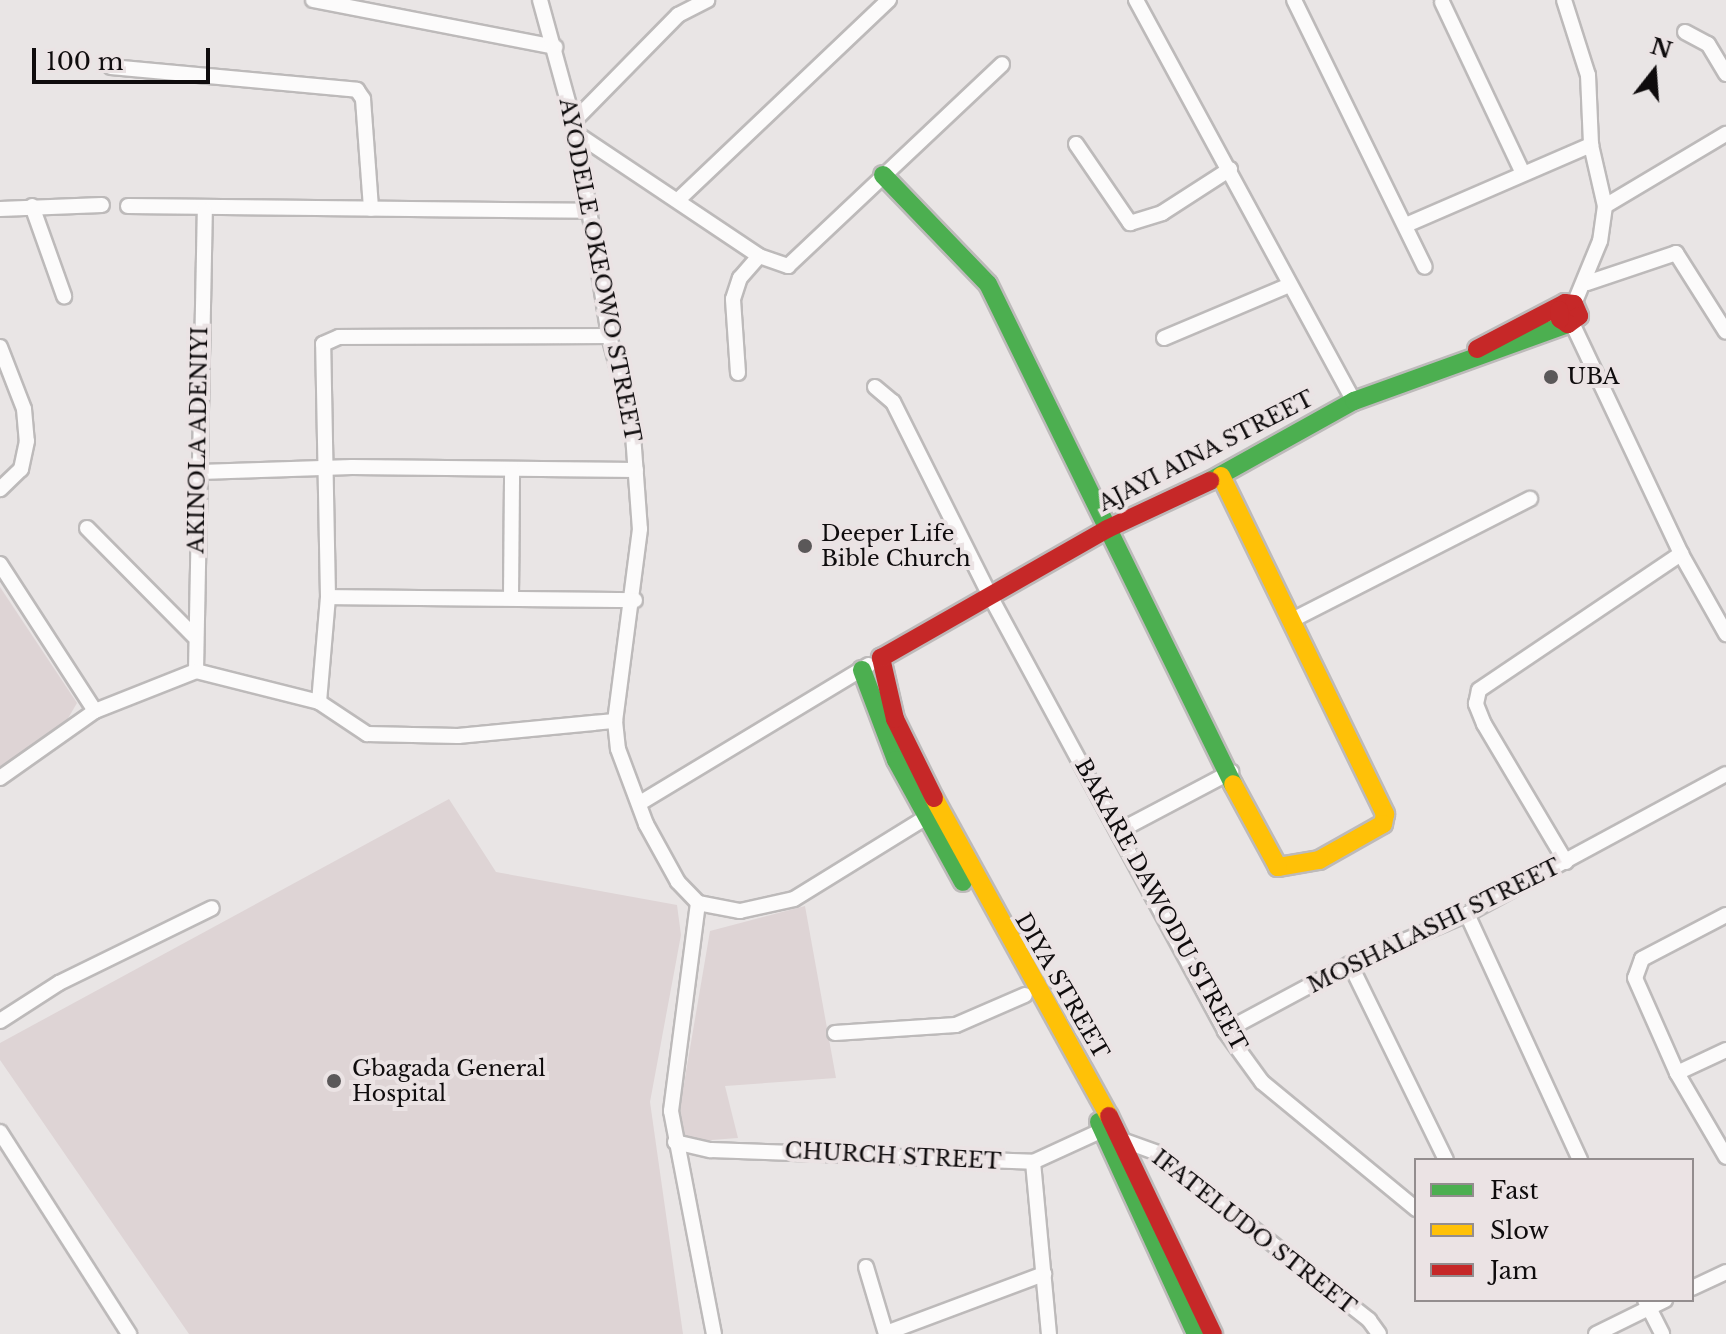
<!DOCTYPE html>
<style>
body{margin:0}
#map{position:relative;width:1726px;height:1334px;overflow:hidden;background:#e9e5e5;font-family:"Libre Baskerville",serif}
div>[style]{position:absolute}
.built>*{inset:0;background:#ded4d5}
.roads{filter:drop-shadow(2px 0 #bdbaba) drop-shadow(-2px 0 #bdbaba) drop-shadow(0 2px #bdbaba) drop-shadow(0 -2px #bdbaba)}
.street>*{height:14px;margin:-7px;padding:0 7px;transform-origin:7px;border-radius:7px;background:#fcfbfb}
.fast>*{height:18px;margin:-9px;padding:0 9px;transform-origin:9px;border-radius:9px;background:#4caf50}
.slow>*{height:18px;margin:-9px;padding:0 9px;transform-origin:9px;border-radius:9px;background:#ffc107}
.jam>*{height:18px;margin:-9px;padding:0 9px;transform-origin:9px;border-radius:9px;background:#c62828}
.dots>*{width:22px;height:22px;translate:-50% -50%;box-sizing:border-box;border:4px solid #ebe3e4;border-radius:50%}
span{translate:-50% -50%;white-space:nowrap;text-align:center;line-height:1.15;-webkit-text-stroke:8px #ebe3e4;paint-order:stroke}
.street-label{font-size:22px;color:#0f0c0d}
.poi-label{font-size:22px;color:#0f0c0d}
.left{translate:0 -50%;text-align:left}
.legend{position:absolute;left:1414px;top:1158px;width:280px;height:144px;box-sizing:border-box;background:#ebe3e4;border:2px solid #938d8e;margin:0;padding:10px 14px;list-style:none;font-size:24px;color:#0f0c0d}
.legend li{display:flex;align-items:center;gap:16px;height:40px}
.legend b{width:40px;border:2px solid #938d8e}
.north{position:absolute;left:1614px;top:32px;width:80px;height:80px;-webkit-text-stroke:6px #ebe3e4;paint-order:stroke;rotate:17deg;font-size:22px;font-weight:700;line-height:32px;text-align:center;color:#0f0c0d}
.north::after{content:'';display:block;margin:auto;width:28px;height:36px;background:#0f0c0d;clip-path:polygon(50% 0,100% 100%,50% 72%,0 100%)}
.scale{position:absolute;left:32px;top:48px;width:178px;height:36px;box-sizing:border-box;border:4px solid #0f0c0d;border-top:0;padding-left:10px;font-size:24px;line-height:28px;white-space:nowrap;color:#0f0c0d;-webkit-text-stroke:6px #ebe3e4;paint-order:stroke}
</style>
<div id="map">
<div class="built">
<i style="clip-path:polygon(0 587px,77px 703px,60px 732px,0 773px)"></i>
<i style="clip-path:polygon(449px 799px,496px 872px,677px 905px,681px 935px,650px 1102px,683px 1334px,189px 1334px,0 1060px,0 1043px)"></i>
<i style="clip-path:polygon(805px 906px,836px 1078px,725px 1086px,738px 1138px,685px 1142px,680px 1107px,710px 931px)"></i>
</div>
<div class="roads">
<div class="street">
<i style="left:313px;top:0;width:247px;rotate:11deg"></i>
<i style="left:540px;top:0;width:139px;rotate:74.6deg"></i>
<i style="left:577px;top:134px;width:205px;rotate:81deg"></i>
<i style="left:609px;top:336px;width:88px;rotate:74.9deg"></i>
<i style="left:632px;top:421px;width:108px;rotate:85.8deg"></i>
<i style="left:640px;top:529px;width:194px;rotate:97.4deg"></i>
<i style="left:615px;top:721px;width:28px;rotate:84deg"></i>
<i style="left:618px;top:749px;width:80px;rotate:69.5deg"></i>
<i style="left:646px;top:824px;width:66px;rotate:61.1deg"></i>
<i style="left:678px;top:882px;width:29px;rotate:46deg"></i>
<i style="left:1136px;top:0;width:456px;rotate:61.5deg"></i>
<i style="left:1294px;top:0;width:297px;rotate:63.9deg"></i>
<i style="left:1564px;top:0;width:79px;rotate:72.3deg"></i>
<i style="left:1588px;top:75px;width:70px;rotate:87.5deg"></i>
<i style="left:1591px;top:145px;width:63px;rotate:77.1deg"></i>
<i style="left:1605px;top:206px;width:35px;rotate:98deg"></i>
<i style="left:1600px;top:241px;width:68px;rotate:112.4deg"></i>
<i style="left:1442px;top:2px;width:189px;rotate:64.7deg"></i>
<i style="left:1685px;top:32px;width:26px;rotate:28deg"></i>
<i style="left:1708px;top:44px;width:35px;rotate:59deg"></i>
<i style="left:111px;top:67px;width:247px;rotate:5.3deg"></i>
<i style="left:357px;top:90px;width:11px;rotate:56deg"></i>
<i style="left:363px;top:99px;width:110px;rotate:85.8deg"></i>
<i style="left:573px;top:122px;width:150px;rotate:-45.5deg"></i>
<i style="left:678px;top:15px;width:33px;rotate:-27deg"></i>
<i style="left:577px;top:134px;width:219px;rotate:33.8deg"></i>
<i style="left:759px;top:256px;width:31px;rotate:19deg"></i>
<i style="left:788px;top:266px;width:294px;rotate:-43.3deg"></i>
<i style="left:1076px;top:144px;width:96px;rotate:55.6deg"></i>
<i style="left:1130px;top:223px;width:34px;rotate:-17deg"></i>
<i style="left:1162px;top:213px;width:81px;rotate:-32.9deg"></i>
<i style="left:678px;top:200px;width:291px;rotate:-43.5deg"></i>
<i style="left:32px;top:206px;width:96px;rotate:70.4deg"></i>
<i style="left:128px;top:206px;width:463px;rotate:0.6deg"></i>
<i style="left:1605px;top:206px;width:141px;rotate:-30.8deg"></i>
<i style="left:0;top:209px;width:102px;rotate:-2.2deg"></i>
<i style="left:1406px;top:225px;width:202px;rotate:-23.4deg"></i>
<i style="left:1587px;top:283px;width:94px;rotate:-18.6deg"></i>
<i style="left:1676px;top:253px;width:93px;rotate:57.7deg"></i>
<i style="left:1572px;top:323px;width:255px;rotate:64.7deg"></i>
<i style="left:1681px;top:554px;width:92px;rotate:60.6deg"></i>
<i style="left:1164px;top:338px;width:134px;rotate:-22.9deg"></i>
<i style="left:0;top:347px;width:66px;rotate:68.8deg"></i>
<i style="left:24px;top:409px;width:32px;rotate:85deg"></i>
<i style="left:27px;top:441px;width:29px;rotate:102deg"></i>
<i style="left:21px;top:469px;width:29px;rotate:136deg"></i>
<i style="left:738px;top:373px;width:74px;rotate:-93.9deg"></i>
<i style="left:733px;top:299px;width:22px;rotate:-72deg"></i>
<i style="left:740px;top:278px;width:29px;rotate:-49deg"></i>
<i style="left:875px;top:387px;width:23px;rotate:40deg"></i>
<i style="left:893px;top:402px;width:215px;rotate:63.4deg"></i>
<i style="left:989px;top:594px;width:497px;rotate:61.6deg"></i>
<i style="left:1225px;top:1031px;width:63px;rotate:54deg"></i>
<i style="left:1262px;top:1082px;width:200px;rotate:39.5deg"></i>
<i style="left:200px;top:472px;width:152px;rotate:-1.9deg"></i>
<i style="left:352px;top:467px;width:284px;rotate:0.6deg"></i>
<i style="left:87px;top:528px;width:152px;rotate:45.3deg"></i>
<i style="left:0;top:564px;width:175px;rotate:57.1deg"></i>
<i style="left:511px;top:596px;width:127px;rotate:-89.5deg"></i>
<i style="left:328px;top:597px;width:307px;rotate:0.6deg"></i>
<i style="left:1294px;top:619px;width:265px;rotate:-27deg"></i>
<i style="left:196px;top:671px;width:461px;rotate:-88.9deg"></i>
<i style="left:319px;top:702px;width:105px;rotate:-85.1deg"></i>
<i style="left:328px;top:597px;width:253px;rotate:-91.1deg"></i>
<i style="left:323px;top:344px;width:17px;rotate:-24deg"></i>
<i style="left:339px;top:337px;width:270px;rotate:-0.2deg"></i>
<i style="left:0;top:778px;width:116px;rotate:-35.2deg"></i>
<i style="left:95px;top:711px;width:109px;rotate:-21.6deg"></i>
<i style="left:196px;top:671px;width:127px;rotate:14.1deg"></i>
<i style="left:319px;top:702px;width:58px;rotate:33.7deg"></i>
<i style="left:367px;top:734px;width:91px;rotate:1.3deg"></i>
<i style="left:458px;top:736px;width:158px;rotate:-5.5deg"></i>
<i style="left:640px;top:803px;width:267px;rotate:-31.1deg"></i>
<i style="left:1119px;top:831px;width:127px;rotate:-27.8deg"></i>
<i style="left:1566px;top:862px;width:161px;rotate:-120.7deg"></i>
<i style="left:1484px;top:724px;width:22px;rotate:-112deg"></i>
<i style="left:1476px;top:704px;width:14px;rotate:-78deg"></i>
<i style="left:1479px;top:690px;width:244px;rotate:-34deg"></i>
<i style="left:698px;top:903px;width:210px;rotate:97.4deg"></i>
<i style="left:671px;top:1111px;width:227px;rotate:79.1deg"></i>
<i style="left:698px;top:903px;width:43px;rotate:10.8deg"></i>
<i style="left:740px;top:911px;width:55px;rotate:-12.5deg"></i>
<i style="left:794px;top:899px;width:154px;rotate:-31.7deg"></i>
<i style="left:1467px;top:914px;width:271px;rotate:65.3deg"></i>
<i style="left:1726px;top:915px;width:95px;rotate:152.4deg"></i>
<i style="left:1642px;top:959px;width:20px;rotate:110deg"></i>
<i style="left:1635px;top:978px;width:104px;rotate:66.1deg"></i>
<i style="left:1677px;top:1073px;width:97px;rotate:59.7deg"></i>
<i style="left:1350px;top:964px;width:218px;rotate:63.9deg"></i>
<i style="left:0;top:1021px;width:70px;rotate:-32.8deg"></i>
<i style="left:59px;top:983px;width:170px;rotate:-26.1deg"></i>
<i style="left:1225px;top:1031px;width:142px;rotate:-28.2deg"></i>
<i style="left:1350px;top:964px;width:127px;rotate:-23.1deg"></i>
<i style="left:1467px;top:914px;width:294px;rotate:-28.4deg"></i>
<i style="left:835px;top:1033px;width:121px;rotate:-3.8deg"></i>
<i style="left:956px;top:1025px;width:75px;rotate:-23.5deg"></i>
<i style="left:1677px;top:1073px;width:54px;rotate:-25.1deg"></i>
<i style="left:0;top:1132px;width:240px;rotate:57.4deg"></i>
<i style="left:1122px;top:1140px;width:37px;rotate:20deg"></i>
<i style="left:1157px;top:1153px;width:270px;rotate:38.2deg"></i>
<i style="left:1369px;top:1320px;width:17px;rotate:54deg"></i>
<i style="left:675px;top:1142px;width:37px;rotate:13deg"></i>
<i style="left:711px;top:1150px;width:322px;rotate:2.1deg"></i>
<i style="left:1033px;top:1162px;width:77px;rotate:-24.6deg"></i>
<i style="left:1033px;top:1162px;width:173px;rotate:84.7deg"></i>
<i style="left:866px;top:1267px;width:70px;rotate:73.4deg"></i>
<i style="left:1692px;top:1288px;width:38px;rotate:-25deg"></i>
<i style="left:1645px;top:1300px;width:38px;rotate:63deg"></i>
<i style="left:886px;top:1333px;width:169px;rotate:-20.5deg"></i>
<i style="left:1596px;top:1334px;width:77px;rotate:-26.2deg"></i>
</div>
<div class="fast">
<i style="left:883px;top:175px;width:151px;rotate:46.1deg"></i>
<i style="left:988px;top:284px;width:557px;rotate:63.9deg"></i>
<i style="left:1210px;top:481px;width:165px;rotate:-29.1deg"></i>
<i style="left:1354px;top:401px;width:227px;rotate:-19.8deg"></i>
<i style="left:862px;top:670px;width:96px;rotate:69.3deg"></i>
<i style="left:896px;top:760px;width:139px;rotate:61.2deg"></i>
<i style="left:1099px;top:1122px;width:233px;rotate:65.4deg"></i>
</div>
<div class="slow">
<i style="left:1221px;top:476px;width:376px;rotate:64.1deg"></i>
<i style="left:1385px;top:814px;width:10px;rotate:101deg"></i>
<i style="left:1383px;top:824px;width:73px;rotate:150.6deg"></i>
<i style="left:1319px;top:860px;width:42px;rotate:170.3deg"></i>
<i style="left:1278px;top:867px;width:94px;rotate:-118.5deg"></i>
<i style="left:934px;top:798px;width:363px;rotate:61.2deg"></i>
</div>
<div class="jam">
<i style="left:1477px;top:349px;width:99px;rotate:-27.6deg"></i>
<i style="left:1565px;top:303px;width:9px;rotate:6deg"></i>
<i style="left:1574px;top:304px;width:13px;rotate:67deg"></i>
<i style="left:1579px;top:316px;width:14px;rotate:144deg"></i>
<i style="left:1568px;top:324px;width:9px;rotate:-148deg"></i>
<i style="left:1560px;top:319px;width:9px;rotate:-96deg"></i>
<i style="left:934px;top:798px;width:88px;rotate:-116.3deg"></i>
<i style="left:895px;top:719px;width:63px;rotate:-102.9deg"></i>
<i style="left:881px;top:658px;width:260px;rotate:-29.7deg"></i>
<i style="left:1107px;top:529px;width:114px;rotate:-25deg"></i>
<i style="left:1109px;top:1116px;width:242px;rotate:64.5deg"></i>
</div>
</div>
<div class="dots">
<i style="left:1551px;top:377px;background:#5b5859"></i>
<i style="left:805px;top:546px;background:#5b5859"></i>
<i style="left:334px;top:1081px;background:#5b5859"></i>
</div>
<div class="street-label">
<span style="left:600px;top:270px;rotate:79deg">AYODELE OKEOWO STREET</span>
<span style="left:198px;top:440px;rotate:-89deg">AKINOLA ADENIYI</span>
<span style="left:1206px;top:451px;rotate:-27deg">AJAYI AINA STREET</span>
<span style="left:1161px;top:905px;rotate:61deg">BAKARE DAWODU STREET</span>
<span style="left:1434px;top:926px;rotate:-26deg">MOSHALASHI STREET</span>
<span style="left:1062px;top:986px;rotate:60deg">DIYA STREET</span>
<span style="left:893px;top:1156px;rotate:3deg">CHURCH STREET</span>
<span style="left:1254px;top:1232px;rotate:38deg">IFATELUDO STREET</span>
</div>
<div class="poi-label">
<span class="left" style="left:1567px;top:377px">UBA</span>
<span class="left" style="left:821px;top:546px">Deeper Life<br>Bible Church</span>
<span class="left" style="left:352px;top:1081px">Gbagada General<br>Hospital</span>
</div>
<ul class="legend">
<li><b style="height:10px;background:#4caf50"></b>Fast</li>
<li><b style="height:10px;background:#ffc107"></b>Slow</li>
<li><b style="height:10px;background:#c62828"></b>Jam</li>
</ul>
<div class="north">N</div>
<div class="scale">100 m</div>
</div>
